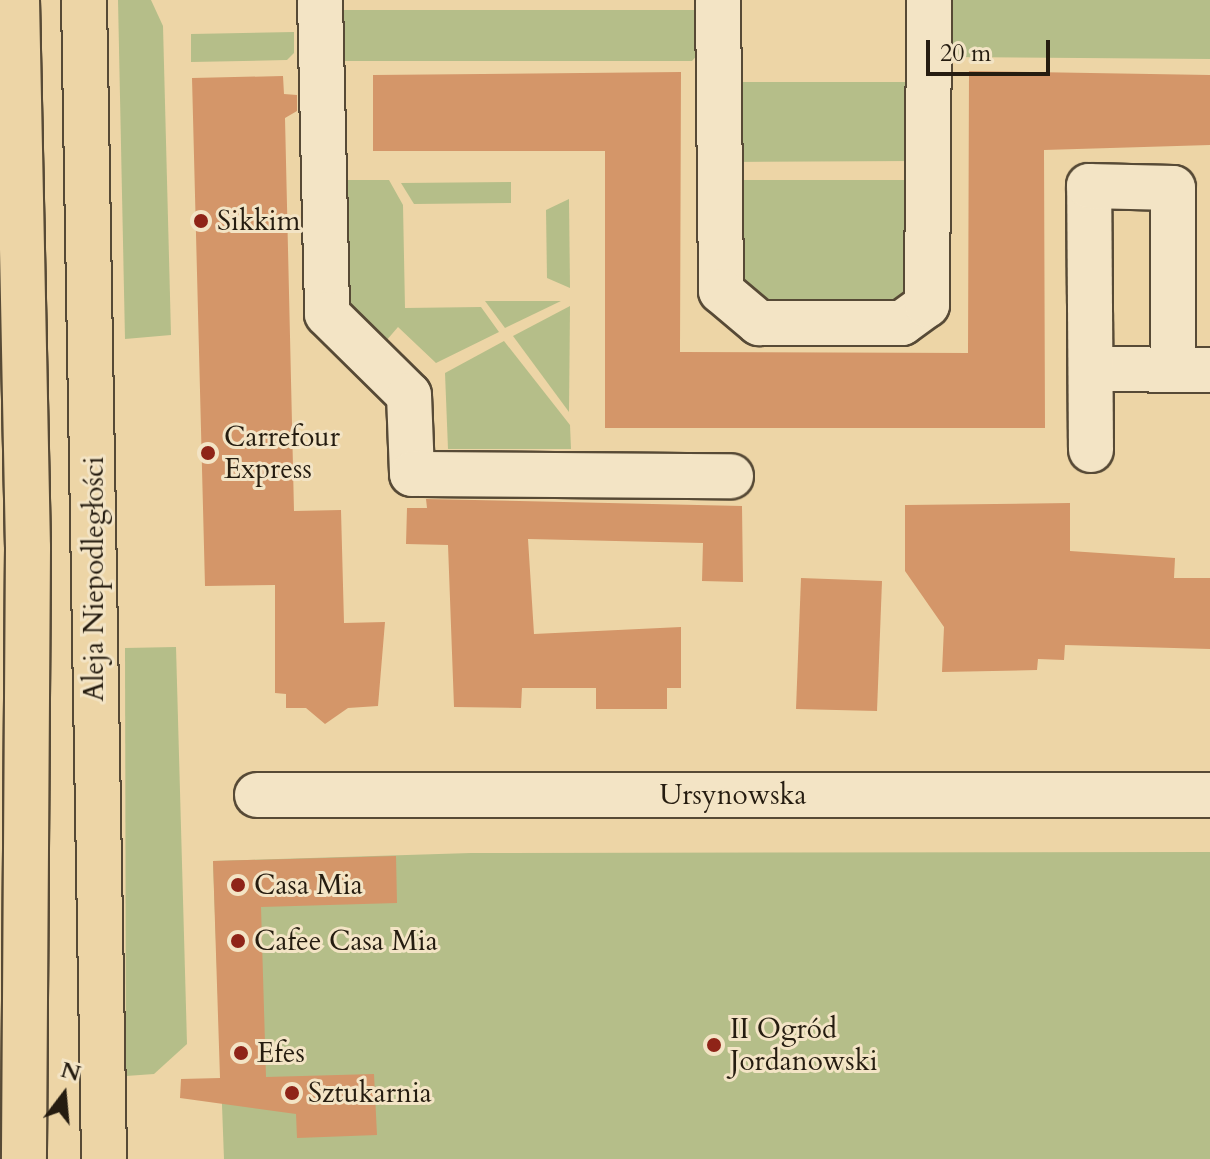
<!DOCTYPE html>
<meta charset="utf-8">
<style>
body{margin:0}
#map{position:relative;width:1210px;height:1159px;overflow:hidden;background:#edd5a6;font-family:Cardo,serif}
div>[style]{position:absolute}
.green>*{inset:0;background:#b5be89}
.building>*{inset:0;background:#d49669}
.roads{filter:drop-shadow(2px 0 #574a36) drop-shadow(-2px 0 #574a36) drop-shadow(0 2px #574a36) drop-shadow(0 -2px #574a36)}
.minor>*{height:44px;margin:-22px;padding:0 22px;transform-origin:22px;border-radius:22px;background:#f3e4c5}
.major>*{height:44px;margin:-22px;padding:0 22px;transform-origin:22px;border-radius:22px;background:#edd5a6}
.dots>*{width:22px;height:22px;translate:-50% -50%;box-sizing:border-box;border:4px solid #f3e4c5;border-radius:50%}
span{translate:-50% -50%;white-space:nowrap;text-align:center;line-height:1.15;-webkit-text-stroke:6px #f3e4c5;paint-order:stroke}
.poi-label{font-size:28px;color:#251c10}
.left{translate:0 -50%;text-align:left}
.street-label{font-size:28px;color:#251c10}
.north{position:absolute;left:24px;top:1055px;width:80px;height:80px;-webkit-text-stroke:6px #f3e4c5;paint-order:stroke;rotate:16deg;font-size:22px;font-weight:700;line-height:32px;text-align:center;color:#251c10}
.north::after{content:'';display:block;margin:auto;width:28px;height:36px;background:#251c10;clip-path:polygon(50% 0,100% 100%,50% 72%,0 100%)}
.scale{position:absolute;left:926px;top:40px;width:124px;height:36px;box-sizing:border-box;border:4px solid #251c10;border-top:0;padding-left:10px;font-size:24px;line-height:28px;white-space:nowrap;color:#251c10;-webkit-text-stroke:6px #f3e4c5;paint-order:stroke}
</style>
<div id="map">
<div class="green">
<i style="clip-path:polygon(118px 0,151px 0,163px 26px,171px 335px,125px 339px)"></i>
<i style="clip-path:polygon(952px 0,1210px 0,1210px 59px,951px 57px)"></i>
<i style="clip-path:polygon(340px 10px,702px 10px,701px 51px,692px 61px,340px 61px)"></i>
<i style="clip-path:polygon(294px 32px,294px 53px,287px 60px,191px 62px,191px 34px)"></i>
<i style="clip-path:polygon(730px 82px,911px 82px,912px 161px,730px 162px)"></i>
<i style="clip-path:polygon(335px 180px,389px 180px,403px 205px,405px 308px,481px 307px,499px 332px,436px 363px,398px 327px,380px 348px,348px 306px)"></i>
<i style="clip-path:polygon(730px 180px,912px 180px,910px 302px,776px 311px,742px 294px)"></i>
<i style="clip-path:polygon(511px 182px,511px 203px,414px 204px,401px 183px)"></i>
<i style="clip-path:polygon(569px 199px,570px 288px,547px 278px,546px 210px)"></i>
<i style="clip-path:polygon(485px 301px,561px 301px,505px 328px)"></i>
<i style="clip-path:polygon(570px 306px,569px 412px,513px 336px)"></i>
<i style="clip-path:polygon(504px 341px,570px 425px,571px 449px,448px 449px,445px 373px)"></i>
<i style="clip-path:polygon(176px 647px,187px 1044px,154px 1074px,126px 1076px,125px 648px)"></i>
<i style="clip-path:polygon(1210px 852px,1210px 1159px,224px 1159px,213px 861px,471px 853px)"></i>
</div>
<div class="building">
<i style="clip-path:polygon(969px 71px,1210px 75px,1210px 145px,1044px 150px,1045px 428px,605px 428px,605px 151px,373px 151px,373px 75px,681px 72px,680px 352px,968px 353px)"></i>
<i style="clip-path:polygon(283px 76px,284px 94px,297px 95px,297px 111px,285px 118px,294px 511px,341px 510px,344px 623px,385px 622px,378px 706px,348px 708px,325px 724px,306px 708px,286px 708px,286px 694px,275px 693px,275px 585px,205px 586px,192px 78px)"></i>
<i style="clip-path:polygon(426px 499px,742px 506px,743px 582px,702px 581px,703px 543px,528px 539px,534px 634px,681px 627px,681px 688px,667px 688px,667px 709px,596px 709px,596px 688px,522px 688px,521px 708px,454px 707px,448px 545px,406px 544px,407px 508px,427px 508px)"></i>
<i style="clip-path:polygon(1070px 503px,1070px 551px,1175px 558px,1174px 578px,1210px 578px,1210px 649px,1065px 645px,1064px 660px,1038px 659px,1037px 670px,942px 672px,944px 627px,905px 571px,905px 505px)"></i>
<i style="clip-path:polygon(801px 578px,882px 581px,877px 711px,796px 709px)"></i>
<i style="clip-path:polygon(396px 856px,397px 903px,261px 907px,266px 1077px,374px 1074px,377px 1135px,297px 1138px,296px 1114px,180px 1098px,181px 1079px,220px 1078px,213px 861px)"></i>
</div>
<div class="roads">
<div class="minor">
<i style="left:320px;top:0;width:314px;rotate:88.7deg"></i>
<i style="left:327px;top:314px;width:115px;rotate:44.6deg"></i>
<i style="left:409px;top:395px;width:79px;rotate:87.8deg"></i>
<i style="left:412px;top:474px;width:319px;rotate:0.4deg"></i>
<i style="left:718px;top:0;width:291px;rotate:89.4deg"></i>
<i style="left:721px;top:291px;width:50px;rotate:40.1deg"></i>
<i style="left:759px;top:323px;width:143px"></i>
<i style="left:902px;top:323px;width:31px;rotate:-36deg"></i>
<i style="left:927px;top:305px;width:305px;rotate:-89.6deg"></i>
<i style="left:1091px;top:369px;width:119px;rotate:0.5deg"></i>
<i style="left:1091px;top:450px;width:264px;rotate:-90.4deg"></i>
<i style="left:1089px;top:186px;width:84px;rotate:1.4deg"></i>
<i style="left:1173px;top:188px;width:181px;rotate:90deg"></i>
<i style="left:257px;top:795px;width:953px"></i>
</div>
<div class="major">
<i style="left:17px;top:0;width:548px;rotate:88.85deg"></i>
<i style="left:28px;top:548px;width:611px;rotate:90.38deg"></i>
<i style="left:84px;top:0;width:1159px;rotate:89.01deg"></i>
</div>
</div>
<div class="dots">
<i style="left:201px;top:221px;background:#8f2418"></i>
<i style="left:208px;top:453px;background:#8f2418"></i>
<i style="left:238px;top:885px;background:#8f2418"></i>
<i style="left:238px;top:941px;background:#8f2418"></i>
<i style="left:714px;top:1045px;background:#8f2418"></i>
<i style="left:241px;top:1053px;background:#8f2418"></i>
<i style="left:292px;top:1093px;background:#8f2418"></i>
</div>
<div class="poi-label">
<span class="left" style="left:217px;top:221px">Sikkim</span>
<span class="left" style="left:224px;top:453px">Carrefour<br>Express</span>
<span class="left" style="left:254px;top:885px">Casa Mia</span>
<span class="left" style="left:254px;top:941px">Cafee Casa Mia</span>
<span class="left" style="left:730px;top:1045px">II Ogród<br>Jordanowski</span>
<span class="left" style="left:257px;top:1053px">Efes</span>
<span class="left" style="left:308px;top:1093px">Sztukarnia</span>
</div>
<div class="street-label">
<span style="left:94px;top:579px;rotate:-90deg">Aleja Niepodległości</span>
<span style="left:733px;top:795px">Ursynowska</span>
</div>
<div class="north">N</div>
<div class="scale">20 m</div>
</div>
